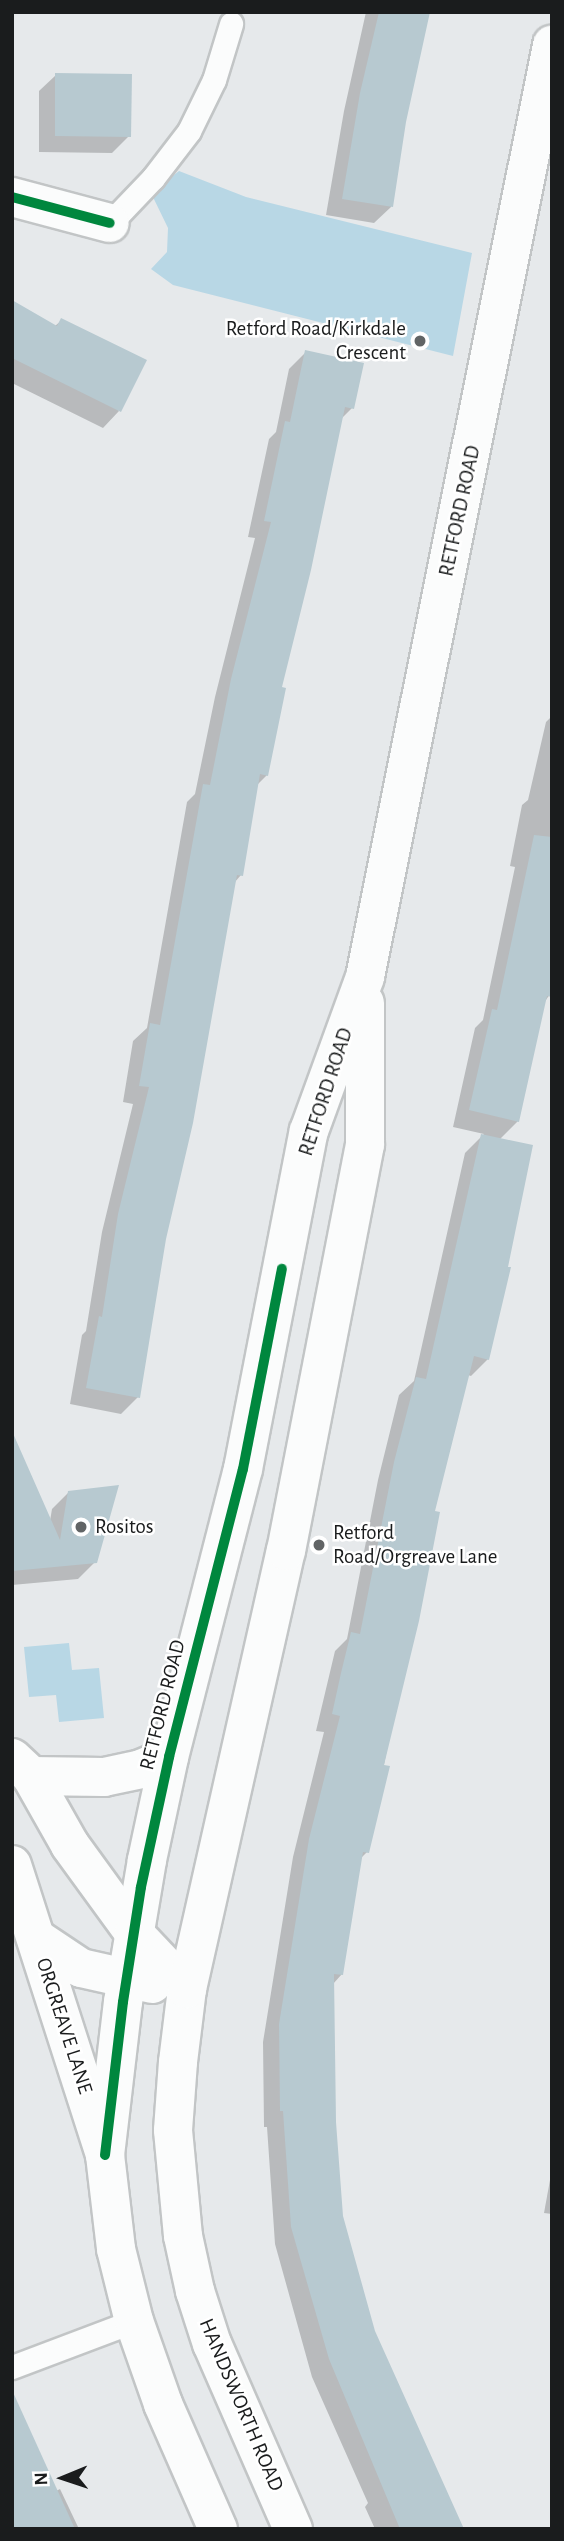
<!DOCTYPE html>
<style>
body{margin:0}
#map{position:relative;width:564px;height:2541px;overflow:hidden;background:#e6e9eb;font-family:"Alegreya Sans",sans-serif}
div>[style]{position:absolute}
.green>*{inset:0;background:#b8d7e5}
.shadow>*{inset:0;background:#0003}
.building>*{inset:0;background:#b7c9d0}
.roads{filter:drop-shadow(2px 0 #c2c5c6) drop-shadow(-2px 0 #c2c5c6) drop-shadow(0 2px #c2c5c6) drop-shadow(0 -2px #c2c5c6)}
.service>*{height:23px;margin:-11.5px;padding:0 11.5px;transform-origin:11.5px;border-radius:11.5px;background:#fbfcfc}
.minor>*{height:38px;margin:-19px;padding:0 19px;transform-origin:19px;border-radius:19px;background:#fbfcfc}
.secondary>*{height:38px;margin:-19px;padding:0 19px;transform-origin:19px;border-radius:19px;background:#fbfcfc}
.cycleway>*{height:10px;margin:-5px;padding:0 5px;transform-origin:5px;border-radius:5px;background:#00873e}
.dots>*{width:19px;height:19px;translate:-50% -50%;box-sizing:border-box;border:4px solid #fff;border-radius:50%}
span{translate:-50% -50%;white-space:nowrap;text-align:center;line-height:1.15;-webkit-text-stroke:5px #fff;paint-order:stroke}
.poi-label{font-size:21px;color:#1a1c1d}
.right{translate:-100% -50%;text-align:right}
.left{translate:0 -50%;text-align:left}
.street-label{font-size:21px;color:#1a1c1d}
.frame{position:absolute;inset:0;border:14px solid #1a1c1d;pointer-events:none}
.north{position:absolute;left:28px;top:2443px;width:70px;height:70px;-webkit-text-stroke:5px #fff;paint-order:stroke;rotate:268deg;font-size:19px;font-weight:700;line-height:28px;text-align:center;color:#1a1c1d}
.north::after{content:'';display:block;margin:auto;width:24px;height:32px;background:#1a1c1d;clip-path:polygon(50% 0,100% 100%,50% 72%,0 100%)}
</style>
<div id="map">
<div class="green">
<i style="clip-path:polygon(179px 171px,246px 197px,472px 253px,453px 356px,173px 285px,151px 269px,167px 252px,168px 228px,151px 193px)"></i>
<i style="clip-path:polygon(69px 1643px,72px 1670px,99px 1668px,104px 1718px,59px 1722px,56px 1695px,29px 1697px,24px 1647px)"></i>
</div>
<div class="shadow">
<i style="clip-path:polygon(366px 12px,429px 12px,405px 121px,391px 207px,374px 223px,326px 215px,344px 111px)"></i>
<i style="clip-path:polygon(56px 75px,129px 136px,112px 153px,39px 152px,39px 91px)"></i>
<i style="clip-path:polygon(12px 302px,55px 326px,62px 320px,119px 411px,103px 428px,12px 383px)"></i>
<i style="clip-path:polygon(306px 352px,352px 408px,341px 419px,280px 689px,267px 775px,256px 786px,241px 875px,234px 883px,164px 1239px,138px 1397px,121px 1414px,70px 1404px,82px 1335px,86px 1331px,102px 1232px,133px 1104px,123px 1102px,133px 1041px,147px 1028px,187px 802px,195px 794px,215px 697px,255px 538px,248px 537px,269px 439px,276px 432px,289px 369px)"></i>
<i style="clip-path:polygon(552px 716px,552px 991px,544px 1003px,518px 1121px,499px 1140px,488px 1359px,471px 1376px,468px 1375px,433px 1513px,367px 1852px,360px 1859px,342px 1974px,333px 1984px,334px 2122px,342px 2216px,373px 2332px,463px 2529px,375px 2529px,365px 2507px,368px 2503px,312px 2377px,275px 2244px,267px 2127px,264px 2127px,263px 2042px,293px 1857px,324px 1732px,316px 1731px,335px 1651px,347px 1639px,378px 1480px,399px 1395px,414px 1381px,465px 1153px,484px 1134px,453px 1127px,475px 1028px,483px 1020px,515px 867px,510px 866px,522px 805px,528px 800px,546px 722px)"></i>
<i style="clip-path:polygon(69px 1492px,95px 1562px,78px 1579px,12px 1585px,12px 1498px,50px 1521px,52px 1509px)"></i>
<i style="clip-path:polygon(552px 2169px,552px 2214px,544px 2213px)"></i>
<i style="clip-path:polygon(60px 2489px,79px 2529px,12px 2529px,56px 2491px)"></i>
</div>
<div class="building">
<i style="clip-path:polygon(379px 12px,430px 12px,406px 122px,393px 207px,342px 199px,360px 93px)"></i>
<i style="clip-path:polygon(55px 73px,132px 74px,131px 137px,55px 136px)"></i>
<i style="clip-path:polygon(12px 300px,57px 326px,61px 318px,147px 360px,121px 412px,12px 358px)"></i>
<i style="clip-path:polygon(305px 350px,364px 363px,354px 409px,345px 407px,311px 570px,282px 687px,286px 688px,268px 776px,260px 774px,243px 876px,237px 875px,193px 1123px,166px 1239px,140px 1398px,86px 1388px,99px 1316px,102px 1317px,118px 1214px,149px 1087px,139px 1086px,150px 1023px,160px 1025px,203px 784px,210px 785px,231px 679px,271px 522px,264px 521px,285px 421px,290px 422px)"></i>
<i style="clip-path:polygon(534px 835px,552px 837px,552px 997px,547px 996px,519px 1122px,469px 1110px,492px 1009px,497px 1010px)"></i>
<i style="clip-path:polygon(481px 1134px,533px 1145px,508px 1267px,511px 1267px,489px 1360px,474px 1356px,435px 1511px,440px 1512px,419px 1621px,384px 1765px,390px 1766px,369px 1853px,363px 1852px,343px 1975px,334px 1974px,336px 2122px,343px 2216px,375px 2331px,464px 2529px,400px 2529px,329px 2359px,291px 2227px,283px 2111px,280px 2111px,279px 2024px,309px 1839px,340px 1716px,332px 1714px,341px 1673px,351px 1632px,360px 1634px,394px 1462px,416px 1377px,426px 1379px)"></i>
<i style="clip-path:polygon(12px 1431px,60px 1540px,68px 1491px,119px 1485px,97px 1563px,12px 1571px)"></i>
<i style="clip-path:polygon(12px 2390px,75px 2529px,12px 2529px)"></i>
</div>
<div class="roads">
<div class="service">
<i style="left:110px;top:223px;width:62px;rotate:-46.3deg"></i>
<i style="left:153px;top:178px;width:59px;rotate:-52.5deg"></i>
<i style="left:189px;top:131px;width:57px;rotate:-63.9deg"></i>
<i style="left:214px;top:80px;width:59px;rotate:-73.1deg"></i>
<i style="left:12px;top:2367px;width:130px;rotate:-20.7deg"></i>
</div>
<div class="minor">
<i style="left:12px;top:197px;width:101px;rotate:14.9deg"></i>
</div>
<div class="secondary">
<i style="left:12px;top:1758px;width:26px;rotate:43deg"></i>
<i style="left:31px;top:1776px;width:79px;rotate:60.5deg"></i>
<i style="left:70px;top:1845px;width:109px;rotate:54deg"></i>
<i style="left:134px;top:1933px;width:77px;rotate:46.6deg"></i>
<i style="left:31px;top:1776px;width:73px;rotate:0.8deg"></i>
<i style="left:104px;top:1777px;width:38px;rotate:-12deg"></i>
<i style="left:141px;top:1769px;width:30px;rotate:-23deg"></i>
<i style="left:12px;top:1865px;width:305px;rotate:72.2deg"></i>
<i style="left:105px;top:2155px;width:95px;rotate:83.3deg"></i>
<i style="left:116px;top:2249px;width:74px;rotate:76deg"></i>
<i style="left:134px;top:2321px;width:88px;rotate:70.7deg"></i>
<i style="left:163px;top:2404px;width:137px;rotate:66.3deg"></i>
<i style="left:36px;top:1938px;width:54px;rotate:33.7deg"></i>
<i style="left:81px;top:1968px;width:73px;rotate:12.7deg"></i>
<i style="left:105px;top:2155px;width:154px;rotate:-83.3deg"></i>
<i style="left:123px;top:2002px;width:144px;rotate:-80.4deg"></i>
<i style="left:147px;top:1860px;width:105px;rotate:-77.9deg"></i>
<i style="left:169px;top:1757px;width:297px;rotate:-75.6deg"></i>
<i style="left:243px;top:1469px;width:344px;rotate:-79deg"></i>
<i style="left:309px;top:1131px;width:164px;rotate:-70deg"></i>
<i style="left:365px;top:977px;width:951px;rotate:-78.65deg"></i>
<i style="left:293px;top:2529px;width:202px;rotate:-113.6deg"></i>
<i style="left:212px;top:2344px;width:56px;rotate:-107.8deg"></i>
<i style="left:195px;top:2291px;width:56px;rotate:-102.3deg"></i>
<i style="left:183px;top:2236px;width:106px;rotate:-95.4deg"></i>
<i style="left:173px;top:2130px;width:68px;rotate:-85.8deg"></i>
<i style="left:178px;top:2062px;width:74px;rotate:-83deg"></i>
<i style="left:187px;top:1989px;width:449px;rotate:-77.3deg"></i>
<i style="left:286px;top:1551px;width:414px;rotate:-79deg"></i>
<i style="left:365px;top:1145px;width:142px;rotate:-90deg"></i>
</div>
</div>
<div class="cycleway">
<i style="left:12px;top:197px;width:101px;rotate:14.9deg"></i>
<i style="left:105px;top:2155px;width:154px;rotate:-83.3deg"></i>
<i style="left:123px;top:2002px;width:116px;rotate:-81.1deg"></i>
<i style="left:141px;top:1887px;width:133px;rotate:-77.8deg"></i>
<i style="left:169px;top:1757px;width:297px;rotate:-75.6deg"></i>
<i style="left:243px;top:1469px;width:204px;rotate:-79deg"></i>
</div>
<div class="dots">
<i style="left:420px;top:341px;background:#616465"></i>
<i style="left:81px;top:1527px;background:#616465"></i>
<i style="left:319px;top:1545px;background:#616465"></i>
</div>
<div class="poi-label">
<span class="right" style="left:406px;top:341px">Retford Road/Kirkdale<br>Crescent</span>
<span class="left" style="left:95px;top:1527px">Rositos</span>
<span class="left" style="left:333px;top:1545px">Retford<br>Road/Orgreave Lane</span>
</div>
<div class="street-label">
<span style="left:460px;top:511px;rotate:-78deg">RETFORD ROAD</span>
<span style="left:326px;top:1092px;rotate:-72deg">RETFORD ROAD</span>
<span style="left:163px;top:1705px;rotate:-76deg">RETFORD ROAD</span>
<span style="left:64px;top:2026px;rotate:72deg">ORGREAVE LANE</span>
<span style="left:241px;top:2405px;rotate:67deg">HANDSWORTH ROAD</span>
</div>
<div class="frame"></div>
<div class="north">N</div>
</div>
